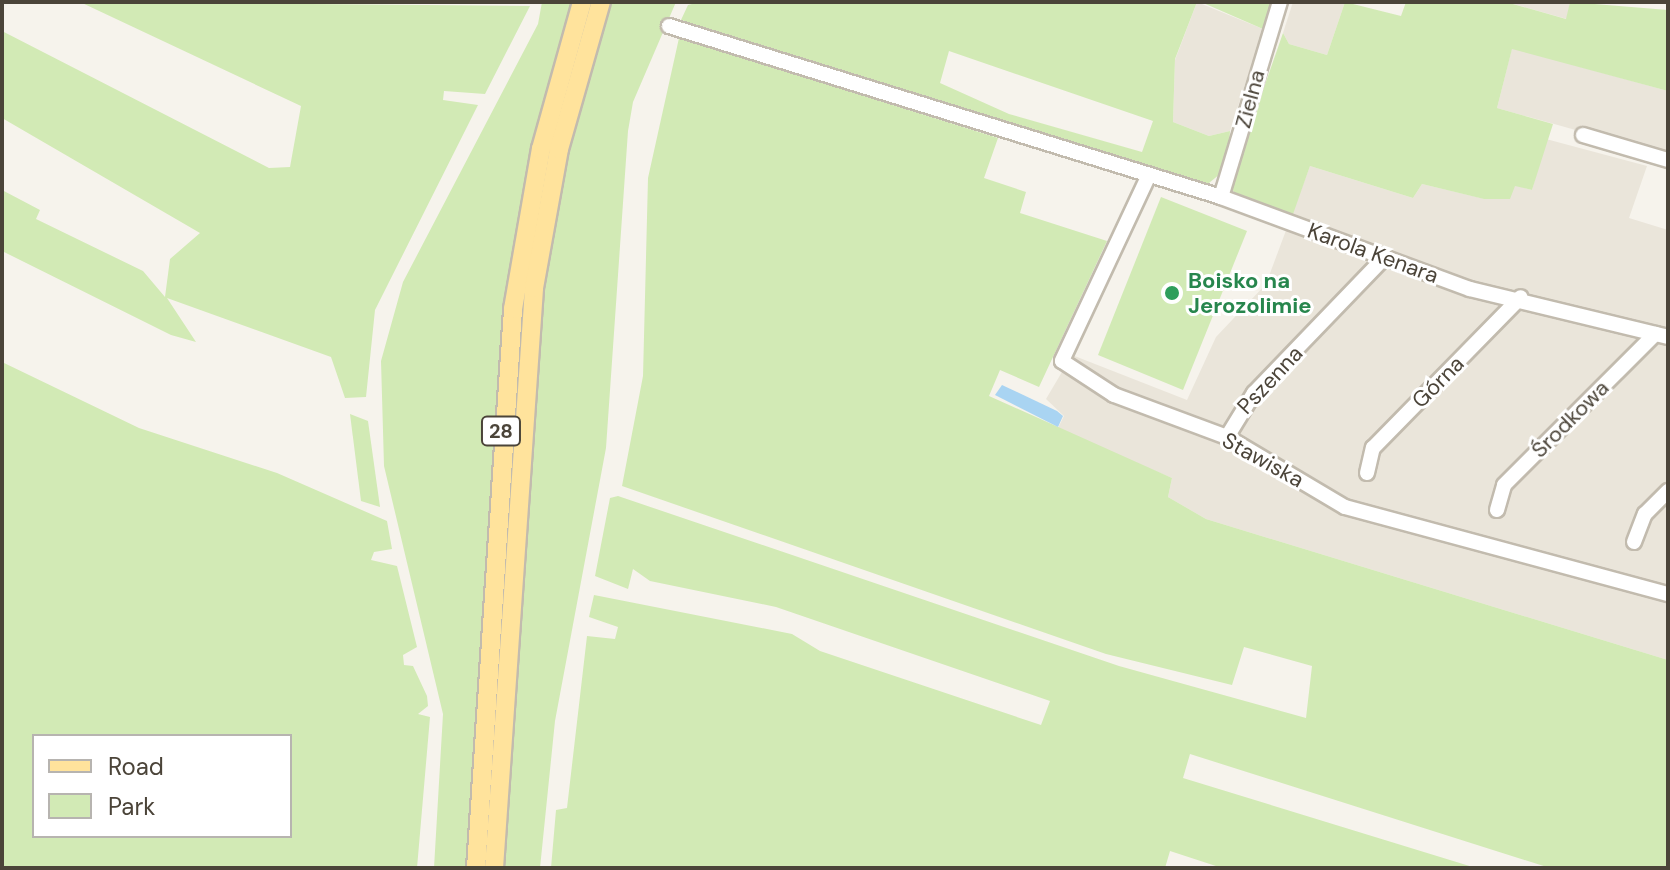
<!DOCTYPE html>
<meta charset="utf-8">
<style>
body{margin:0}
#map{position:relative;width:1670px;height:870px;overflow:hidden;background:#f6f3ec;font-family:"DM Sans",sans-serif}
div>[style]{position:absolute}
.residential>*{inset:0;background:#eae5da}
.green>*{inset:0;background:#d2eab5}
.water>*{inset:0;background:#a9d4f2}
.roads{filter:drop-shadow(2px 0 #c2bbae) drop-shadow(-2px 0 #c2bbae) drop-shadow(0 2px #c2bbae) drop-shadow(0 -2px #c2bbae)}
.minor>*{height:14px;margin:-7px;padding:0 7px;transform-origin:7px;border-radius:7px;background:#fff}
.major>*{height:18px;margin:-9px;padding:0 9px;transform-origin:9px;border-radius:9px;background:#ffe39c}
.dots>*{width:22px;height:22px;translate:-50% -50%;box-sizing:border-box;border:4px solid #fff;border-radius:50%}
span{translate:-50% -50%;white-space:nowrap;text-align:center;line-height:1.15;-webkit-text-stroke:6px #fff;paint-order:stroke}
.shield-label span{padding:2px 6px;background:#fff;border:2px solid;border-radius:6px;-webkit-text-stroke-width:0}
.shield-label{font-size:20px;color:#4b4439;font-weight:700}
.street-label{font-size:22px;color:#4b4439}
.leisure-label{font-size:22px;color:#27864d;font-weight:700}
.left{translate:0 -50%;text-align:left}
.frame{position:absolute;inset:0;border:4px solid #4b4439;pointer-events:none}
.legend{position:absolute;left:32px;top:734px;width:260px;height:104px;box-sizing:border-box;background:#fff;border:2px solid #b7b4b0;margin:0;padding:10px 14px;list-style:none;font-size:24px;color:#4b4439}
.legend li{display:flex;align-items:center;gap:16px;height:40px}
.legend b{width:40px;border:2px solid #b7b4b0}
</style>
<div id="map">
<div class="residential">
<i style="clip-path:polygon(1197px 2px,1263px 29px,1230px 131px,1209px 136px,1173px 122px,1175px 60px)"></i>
<i style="clip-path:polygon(1293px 2px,1345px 2px,1327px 55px,1289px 44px,1283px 33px)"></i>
<i style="clip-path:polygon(1506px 2px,1570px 2px,1567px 19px)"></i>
<i style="clip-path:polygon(1512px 48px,1668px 91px,1668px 156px,1497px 108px)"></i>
<i style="clip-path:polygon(1546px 139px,1647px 166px,1629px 218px,1668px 230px,1668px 660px,1206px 519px,1168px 497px,1172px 478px,1057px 430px,1064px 416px,1046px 399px,1072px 355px,1187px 400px,1216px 337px,1266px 284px,1310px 166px,1413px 198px,1422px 184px,1485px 199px,1515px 185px,1532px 190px)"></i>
</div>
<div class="green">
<i style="clip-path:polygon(80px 2px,530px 6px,485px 94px,444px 91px,443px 100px,478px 105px,375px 310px,366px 397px,345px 398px,331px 357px,167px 298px,196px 342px,171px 335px,2px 251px,2px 190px,40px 210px,36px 219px,143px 271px,165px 297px,170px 259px,200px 233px,2px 118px,2px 31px,269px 168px,290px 167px,301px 106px)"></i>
<i style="clip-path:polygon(542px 2px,572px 2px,530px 155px,502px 336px,468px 868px,434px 868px,443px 714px,384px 466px,381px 361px,403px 282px,538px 24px)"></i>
<i style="clip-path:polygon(611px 2px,676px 2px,633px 102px,628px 131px,606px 448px,555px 721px,540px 868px,501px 868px,530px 398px,546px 264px,567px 152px)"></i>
<i style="clip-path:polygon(evenodd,700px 2px,1197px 2px,1175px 59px,1173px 122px,1209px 136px,1230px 131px,1229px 145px,1220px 174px,1204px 187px,681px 20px,688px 5px,700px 2px,949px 51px,1153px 121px,1142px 152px,1009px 114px,940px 83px,949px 51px)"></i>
<i style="clip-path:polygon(1201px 2px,1273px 2px,1263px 29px)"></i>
<i style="clip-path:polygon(1345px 2px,1401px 16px,1406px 2px,1506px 2px,1566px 19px,1570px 2px,1668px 10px,1668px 91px,1512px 49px,1497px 108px,1553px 124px,1532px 190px,1515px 186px,1510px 199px,1484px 199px,1422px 184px,1413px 198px,1310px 166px,1292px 217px,1235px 194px,1230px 185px,1283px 33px,1289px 44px,1327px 55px)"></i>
<i style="clip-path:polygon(679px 38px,998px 138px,984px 178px,1026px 192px,1020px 213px,1107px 241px,1039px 387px,1000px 370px,989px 396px,1172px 478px,1168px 497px,1206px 519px,1668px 660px,1668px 868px,1550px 868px,1190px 754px,1183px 778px,1476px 868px,1222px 868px,1170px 851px,1165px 868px,551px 868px,556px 810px,567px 808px,587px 636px,615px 639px,618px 627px,589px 617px,594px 595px,792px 634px,820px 651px,1041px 725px,1050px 701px,776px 607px,650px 581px,633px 569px,628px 589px,595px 576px,610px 498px,618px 496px,1119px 666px,1306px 718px,1312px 666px,1244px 647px,1232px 685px,1106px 654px,622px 486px,643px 376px,648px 178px)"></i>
<i style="clip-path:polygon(1161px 197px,1247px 231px,1183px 390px,1098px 355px)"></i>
<i style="clip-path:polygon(evenodd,2px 362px,139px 428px,277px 473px,387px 521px,392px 549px,374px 552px,371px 560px,397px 566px,417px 647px,403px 655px,404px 665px,413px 666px,427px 696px,428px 706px,418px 714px,430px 717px,417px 868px,2px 868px,2px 362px,34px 736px,290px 736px,290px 836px,34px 836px,34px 736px)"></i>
<i style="clip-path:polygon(350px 414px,368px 421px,380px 507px,361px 501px)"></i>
</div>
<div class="water">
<i style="clip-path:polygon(1002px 385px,1057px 411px,1063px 416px,1058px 427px,995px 395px)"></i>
</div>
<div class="roads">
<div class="minor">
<i style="left:669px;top:26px;width:578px;rotate:17.21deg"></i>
<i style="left:1221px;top:197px;width:265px;rotate:20.3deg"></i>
<i style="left:1470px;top:289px;width:204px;rotate:13.6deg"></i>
<i style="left:1583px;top:135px;width:89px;rotate:16.4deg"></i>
<i style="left:1148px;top:177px;width:203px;rotate:115.1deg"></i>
<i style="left:1062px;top:361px;width:62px;rotate:33.2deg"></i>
<i style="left:1114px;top:395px;width:121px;rotate:20.4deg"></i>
<i style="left:1227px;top:437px;width:137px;rotate:30.7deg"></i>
<i style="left:1345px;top:507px;width:335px;rotate:15.1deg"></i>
<i style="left:1221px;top:197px;width:204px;rotate:-73.2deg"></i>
<i style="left:1227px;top:437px;width:52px;rotate:-58.5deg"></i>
<i style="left:1254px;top:393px;width:189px;rotate:-46.1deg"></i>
<i style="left:1367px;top:473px;width:26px;rotate:-77deg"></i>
<i style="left:1373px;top:448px;width:211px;rotate:-45.6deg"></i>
<i style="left:1497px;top:510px;width:26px;rotate:-74deg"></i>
<i style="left:1504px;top:485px;width:214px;rotate:-45deg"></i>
<i style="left:1634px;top:542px;width:30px;rotate:-69deg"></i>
<i style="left:1645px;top:514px;width:33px;rotate:-45deg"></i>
</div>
<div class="major">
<i style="left:476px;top:868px;width:560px;rotate:-86.21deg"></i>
<i style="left:513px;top:309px;width:162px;rotate:-80.1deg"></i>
<i style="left:541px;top:149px;width:153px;rotate:-74.4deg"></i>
<i style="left:494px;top:868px;width:581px;rotate:-86.05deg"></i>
<i style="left:534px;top:288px;width:141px;rotate:-79.8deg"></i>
<i style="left:559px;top:149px;width:153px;rotate:-74.1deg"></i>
</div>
</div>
<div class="dots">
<i style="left:1172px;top:293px;background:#2e9e5b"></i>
</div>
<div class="shield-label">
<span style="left:501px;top:431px">28</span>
</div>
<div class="street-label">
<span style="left:1250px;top:99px;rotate:-75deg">Zielna</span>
<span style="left:1373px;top:253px;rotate:20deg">Karola Kenara</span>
<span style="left:1270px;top:380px;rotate:-47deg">Pszenna</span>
<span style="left:1438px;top:382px;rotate:-45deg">Górna</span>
<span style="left:1570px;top:419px;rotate:-45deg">Środkowa</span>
<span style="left:1263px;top:460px;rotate:29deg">Stawiska</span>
</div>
<div class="leisure-label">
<span class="left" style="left:1188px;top:293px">Boisko na<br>Jerozolimie</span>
</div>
<div class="frame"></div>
<ul class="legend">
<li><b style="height:10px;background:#ffe39c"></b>Road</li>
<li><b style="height:22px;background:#d2eab5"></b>Park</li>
</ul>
</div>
